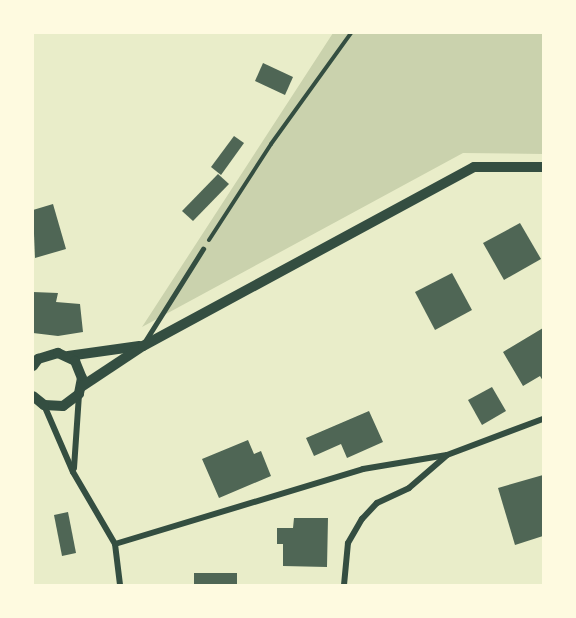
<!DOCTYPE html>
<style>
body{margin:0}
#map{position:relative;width:576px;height:618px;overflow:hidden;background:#e9edc9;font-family:"DM Sans",sans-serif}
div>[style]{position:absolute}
.green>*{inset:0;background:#cad2ad}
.building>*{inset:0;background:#4f6655}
.path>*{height:4px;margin:-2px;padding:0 2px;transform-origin:2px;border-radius:2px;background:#344e41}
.service>*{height:4.5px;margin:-2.25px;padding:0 2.25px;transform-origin:2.25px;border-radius:2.25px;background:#344e41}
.minor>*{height:6px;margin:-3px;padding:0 3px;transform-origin:3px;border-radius:3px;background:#344e41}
.tertiary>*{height:10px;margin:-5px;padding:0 5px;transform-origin:5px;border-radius:5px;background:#344e41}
span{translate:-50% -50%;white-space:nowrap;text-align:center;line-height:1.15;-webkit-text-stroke:4.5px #fefae0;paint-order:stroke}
.frame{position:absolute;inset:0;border:34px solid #fefae0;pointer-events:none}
</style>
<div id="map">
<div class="green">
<i style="clip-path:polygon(333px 33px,543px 33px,543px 154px,463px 153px,142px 327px)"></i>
</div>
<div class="building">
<i style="clip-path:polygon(263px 63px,293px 77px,285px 95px,255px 81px)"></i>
<i style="clip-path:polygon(234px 136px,244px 143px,221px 175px,211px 167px)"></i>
<i style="clip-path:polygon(218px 174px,229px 184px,193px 221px,182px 211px)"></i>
<i style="clip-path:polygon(53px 204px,66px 249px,35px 258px,33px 210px)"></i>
<i style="clip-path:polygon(520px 223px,541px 259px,504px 280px,483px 243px)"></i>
<i style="clip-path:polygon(452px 273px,472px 310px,435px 330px,415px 292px)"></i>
<i style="clip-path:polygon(33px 292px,58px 293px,56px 302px,80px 304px,83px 332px,58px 336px,33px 333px)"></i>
<i style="clip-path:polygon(543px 328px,543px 381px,540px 376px,523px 386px,503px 352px)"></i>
<i style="clip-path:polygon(492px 387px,506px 411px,482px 425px,468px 400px)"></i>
<i style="clip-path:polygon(369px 411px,383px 442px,347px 458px,341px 444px,314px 456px,306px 438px)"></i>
<i style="clip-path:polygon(248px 440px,254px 454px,261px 451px,271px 476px,219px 498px,202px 459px)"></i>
<i style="clip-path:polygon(543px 475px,543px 536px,515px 545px,498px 488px)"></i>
<i style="clip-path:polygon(68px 512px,76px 553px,62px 556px,54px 515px)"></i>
<i style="clip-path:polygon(294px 518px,328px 518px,327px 567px,283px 566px,283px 544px,277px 544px,277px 528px,293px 528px)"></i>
<i style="clip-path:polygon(194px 573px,237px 573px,237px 585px,194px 585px)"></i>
</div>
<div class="path">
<i style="left:209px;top:240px;width:114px;rotate:-57.1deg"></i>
<i style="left:271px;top:144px;width:137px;rotate:-54.2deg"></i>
</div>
<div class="service">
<i style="left:144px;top:343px;width:111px;rotate:-57.9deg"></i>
</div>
<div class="minor">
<i style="left:44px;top:405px;width:73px;rotate:66.6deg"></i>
<i style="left:73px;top:472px;width:83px;rotate:59.7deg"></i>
<i style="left:115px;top:544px;width:41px;rotate:83deg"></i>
<i style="left:74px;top:468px;width:73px;rotate:-86.1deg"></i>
<i style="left:115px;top:544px;width:259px;rotate:-16.8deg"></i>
<i style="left:363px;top:469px;width:85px;rotate:-9.5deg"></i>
<i style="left:447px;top:455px;width:103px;rotate:-20.6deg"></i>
<i style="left:344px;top:585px;width:42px;rotate:-84.6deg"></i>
<i style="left:348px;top:543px;width:28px;rotate:-60deg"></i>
<i style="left:362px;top:519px;width:22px;rotate:-47deg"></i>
<i style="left:377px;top:503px;width:35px;rotate:-25deg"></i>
<i style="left:409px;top:488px;width:49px;rotate:-40.9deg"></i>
</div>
<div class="tertiary">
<i style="left:68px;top:356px;width:72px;rotate:-8deg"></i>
<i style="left:33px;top:366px;width:9px;rotate:-54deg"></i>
<i style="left:38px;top:359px;width:21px;rotate:-17deg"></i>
<i style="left:58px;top:353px;width:19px;rotate:25deg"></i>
<i style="left:75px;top:361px;width:18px;rotate:68deg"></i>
<i style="left:82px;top:378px;width:16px;rotate:101deg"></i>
<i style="left:79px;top:394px;width:20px;rotate:143deg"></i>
<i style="left:63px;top:406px;width:19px;rotate:-177deg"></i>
<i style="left:44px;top:405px;width:14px;rotate:-141deg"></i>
<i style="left:81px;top:387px;width:74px;rotate:-33.5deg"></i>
<i style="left:143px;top:346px;width:376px;rotate:-28.4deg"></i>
<i style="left:474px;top:167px;width:69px"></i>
</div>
<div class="frame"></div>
</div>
